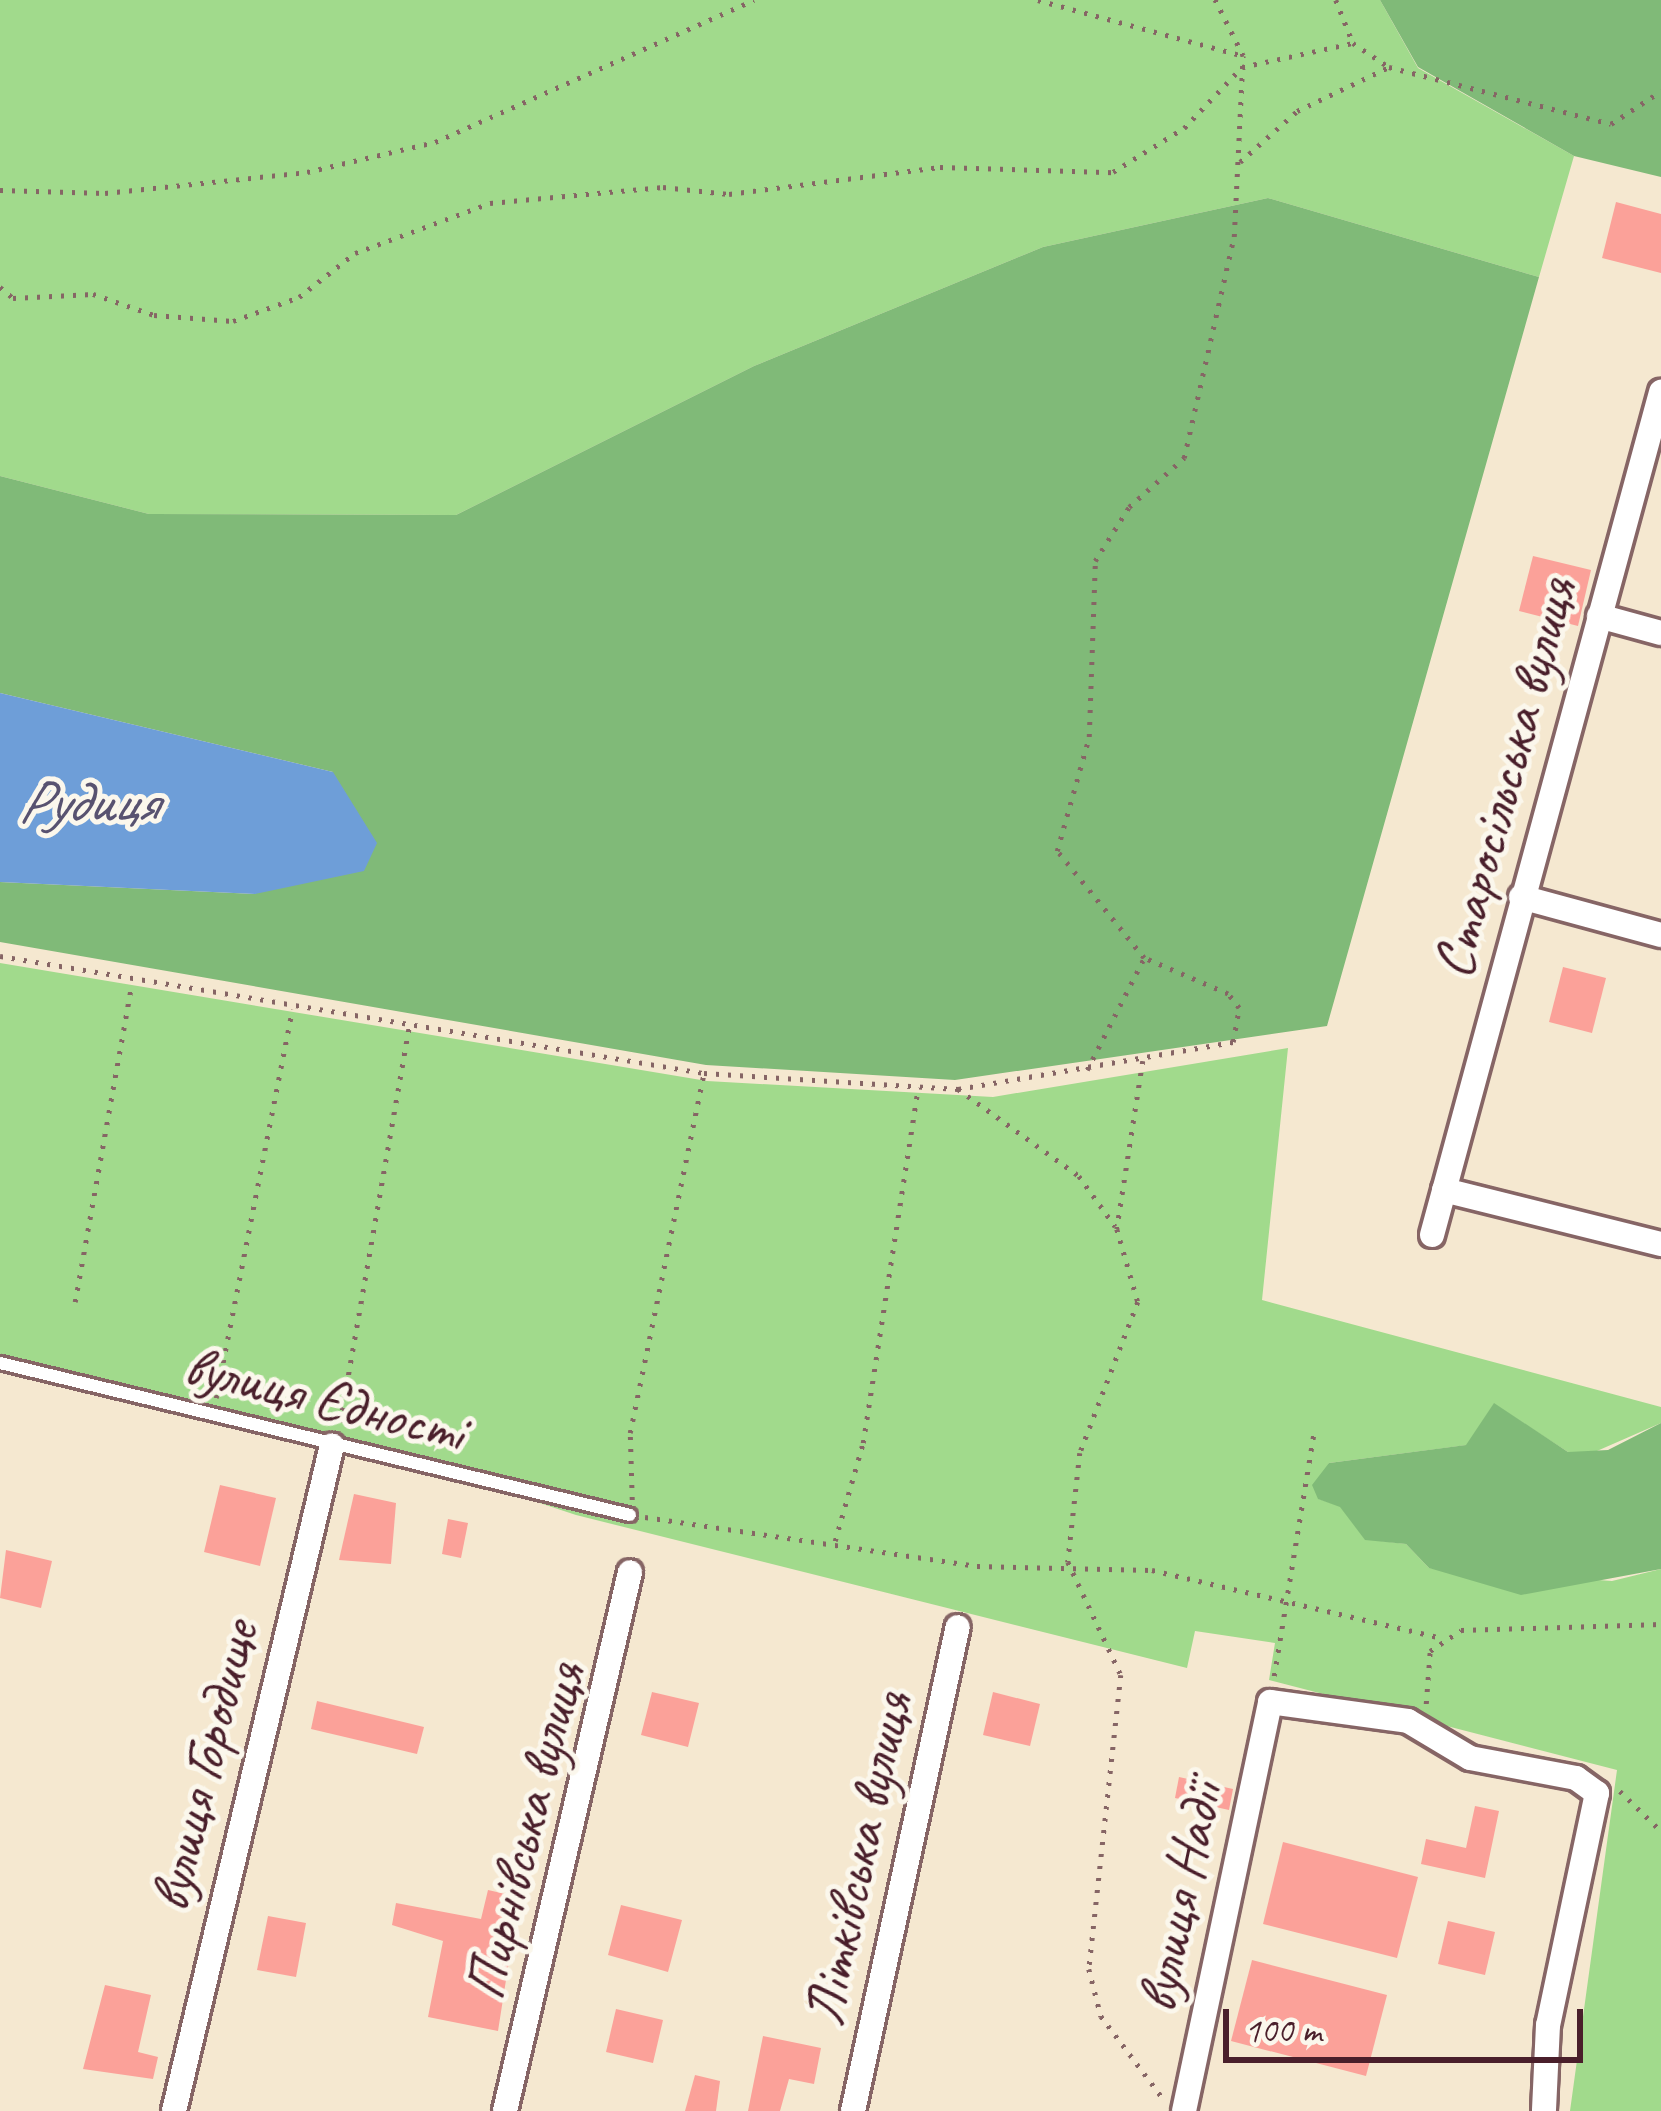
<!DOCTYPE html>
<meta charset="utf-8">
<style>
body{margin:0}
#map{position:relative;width:1661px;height:2111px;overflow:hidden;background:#f5e8d0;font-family:Caveat,sans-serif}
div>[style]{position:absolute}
.green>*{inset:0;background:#a1da8c}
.forest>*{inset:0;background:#80ba78}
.water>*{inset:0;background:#6e9ed8}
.building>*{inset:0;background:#fba199}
.path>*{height:4.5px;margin-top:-2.25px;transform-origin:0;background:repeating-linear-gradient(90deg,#866565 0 3px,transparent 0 12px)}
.roads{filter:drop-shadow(3px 0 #866565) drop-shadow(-3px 0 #866565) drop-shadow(0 3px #866565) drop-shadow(0 -3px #866565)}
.service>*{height:12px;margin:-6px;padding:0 6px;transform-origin:6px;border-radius:6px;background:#fff}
.minor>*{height:24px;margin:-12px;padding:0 12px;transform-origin:12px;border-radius:12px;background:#fff}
span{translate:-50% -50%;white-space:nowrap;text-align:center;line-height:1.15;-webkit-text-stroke:10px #fbf7ec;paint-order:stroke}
.street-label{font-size:57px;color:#4a1f2b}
.water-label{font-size:60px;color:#585270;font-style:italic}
.scale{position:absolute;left:1223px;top:2009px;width:360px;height:54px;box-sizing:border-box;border:6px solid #4a1f2b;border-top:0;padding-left:15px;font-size:36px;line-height:42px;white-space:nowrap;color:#4a1f2b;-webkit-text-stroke:9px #fbf7ec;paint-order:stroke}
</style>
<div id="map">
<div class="green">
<i style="clip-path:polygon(0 0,1380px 0,1418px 68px,1574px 156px,1539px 277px,1268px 198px,1043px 247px,754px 366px,456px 515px,149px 514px,0 476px)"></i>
<i style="clip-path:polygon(0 963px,707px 1081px,993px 1097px,1288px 1048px,1262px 1300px,1661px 1407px,1661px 1423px,1590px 1454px,1568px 1452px,1494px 1404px,1467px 1445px,1329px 1463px,1319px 1499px,1340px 1506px,1365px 1539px,1406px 1544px,1429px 1568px,1612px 1581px,1661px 1569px,1661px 2111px,1570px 2111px,1617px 1770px,1269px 1680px,1275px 1643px,1195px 1631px,1187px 1668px,576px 1515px,339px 1437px,0 1358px)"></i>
</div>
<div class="forest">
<i style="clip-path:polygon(1380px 0,1661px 0,1661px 177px,1574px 156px,1418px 67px)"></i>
<i style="clip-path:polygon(1268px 198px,1539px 277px,1327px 1026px,955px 1080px,706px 1065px,0 942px,0 882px,255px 894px,333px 772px,0 693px,0 476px,149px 514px,456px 515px,754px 366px,1043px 247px)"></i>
<i style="clip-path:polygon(1494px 1403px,1568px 1452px,1608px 1450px,1661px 1423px,1661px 1569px,1521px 1595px,1429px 1568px,1406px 1544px,1365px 1540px,1340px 1507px,1318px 1499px,1312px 1485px,1329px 1463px,1466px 1445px)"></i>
</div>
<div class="water">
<i style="clip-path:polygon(0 693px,333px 772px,377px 843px,364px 871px,255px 894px,0 882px)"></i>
</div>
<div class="building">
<i style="clip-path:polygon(1616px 202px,1661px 214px,1661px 273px,1602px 258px)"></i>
<i style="clip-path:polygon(1533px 556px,1591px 570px,1578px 626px,1519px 611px)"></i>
<i style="clip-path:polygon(1563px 967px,1606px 978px,1592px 1033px,1549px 1022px)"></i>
<i style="clip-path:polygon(220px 1485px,276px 1498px,260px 1566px,204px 1552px)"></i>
<i style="clip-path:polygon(354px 1494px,396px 1503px,391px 1564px,339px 1560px)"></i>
<i style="clip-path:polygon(448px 1519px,468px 1523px,461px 1558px,442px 1554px)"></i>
<i style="clip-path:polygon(6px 1550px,52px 1561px,41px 1608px,0 1598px)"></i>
<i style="clip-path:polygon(652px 1692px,699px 1703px,688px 1747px,641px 1735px)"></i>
<i style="clip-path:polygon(993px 1692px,1040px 1704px,1030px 1746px,983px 1735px)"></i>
<i style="clip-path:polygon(317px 1701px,424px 1727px,417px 1754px,311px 1729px)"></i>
<i style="clip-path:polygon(1179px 1777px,1233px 1789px,1229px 1810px,1175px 1798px)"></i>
<i style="clip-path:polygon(1475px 1806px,1499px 1811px,1485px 1878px,1421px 1864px,1426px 1839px,1466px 1848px)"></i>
<i style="clip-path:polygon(1283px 1842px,1418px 1877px,1397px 1958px,1263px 1924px)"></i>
<i style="clip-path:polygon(488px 1890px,519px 1897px,498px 2031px,428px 2017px,443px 1941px,392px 1925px,396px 1903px,481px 1919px)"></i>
<i style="clip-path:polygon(621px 1905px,682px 1920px,668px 1972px,608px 1955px)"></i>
<i style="clip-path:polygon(268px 1916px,306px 1923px,296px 1977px,257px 1970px)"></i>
<i style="clip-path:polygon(1448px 1921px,1495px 1932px,1485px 1975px,1438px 1964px)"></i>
<i style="clip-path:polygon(1252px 1960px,1387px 1995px,1366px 2076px,1231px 2041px)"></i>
<i style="clip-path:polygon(105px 1985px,151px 1995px,138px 2052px,158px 2057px,153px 2079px,83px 2069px)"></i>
<i style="clip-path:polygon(616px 2009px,663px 2020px,653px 2063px,606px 2052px)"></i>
<i style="clip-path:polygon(763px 2036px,821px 2048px,814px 2084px,789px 2079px,780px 2111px,748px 2111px)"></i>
<i style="clip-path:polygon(695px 2075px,720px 2081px,716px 2111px,685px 2111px)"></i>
</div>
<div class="path">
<i style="left:1038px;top:0;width:210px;rotate:15.2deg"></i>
<i style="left:1336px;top:0;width:46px;rotate:68.4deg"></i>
<i style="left:1353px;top:43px;width:43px;rotate:33.7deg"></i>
<i style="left:1389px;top:67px;width:229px;rotate:14.4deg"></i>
<i style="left:1611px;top:124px;width:60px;rotate:-33.4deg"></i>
<i style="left:1240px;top:162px;width:76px;rotate:-41.8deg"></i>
<i style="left:1297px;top:111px;width:102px;rotate:-25.6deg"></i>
<i style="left:0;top:190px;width:105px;rotate:1.6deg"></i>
<i style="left:105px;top:193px;width:203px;rotate:-5.9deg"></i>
<i style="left:307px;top:172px;width:131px;rotate:-13.2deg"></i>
<i style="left:435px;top:142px;width:349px;rotate:-24deg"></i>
<i style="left:0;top:287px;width:17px;rotate:40deg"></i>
<i style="left:13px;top:298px;width:80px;rotate:-2.9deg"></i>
<i style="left:93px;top:294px;width:65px;rotate:19deg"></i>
<i style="left:154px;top:315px;width:79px;rotate:4.3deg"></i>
<i style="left:233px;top:321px;width:70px;rotate:-20deg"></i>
<i style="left:299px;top:297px;width:71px;rotate:-38.2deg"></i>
<i style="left:355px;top:253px;width:144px;rotate:-20.3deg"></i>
<i style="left:490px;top:203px;width:174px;rotate:-5.3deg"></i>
<i style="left:663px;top:187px;width:66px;rotate:6.1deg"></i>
<i style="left:729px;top:194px;width:213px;rotate:-7.3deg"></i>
<i style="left:940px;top:167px;width:173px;rotate:1.7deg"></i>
<i style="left:1113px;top:172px;width:84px;rotate:-31.8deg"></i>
<i style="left:1184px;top:128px;width:84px;rotate:-46.4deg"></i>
<i style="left:1242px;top:67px;width:114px;rotate:-12.2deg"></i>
<i style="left:0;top:956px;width:714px;rotate:9.44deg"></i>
<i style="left:704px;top:1073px;width:255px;rotate:3.6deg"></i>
<i style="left:958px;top:1089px;width:279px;rotate:-9.7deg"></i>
<i style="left:1233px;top:1042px;width:35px;rotate:-80deg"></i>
<i style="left:1239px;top:1008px;width:18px;rotate:-128deg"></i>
<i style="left:1228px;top:994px;width:91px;rotate:-156.8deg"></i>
<i style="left:1144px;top:958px;width:138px;rotate:-129.1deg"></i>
<i style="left:1057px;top:851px;width:118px;rotate:-74.3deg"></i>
<i style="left:1089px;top:737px;width:176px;rotate:-88deg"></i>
<i style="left:1095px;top:561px;width:64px;rotate:-57.8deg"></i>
<i style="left:1129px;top:507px;width:74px;rotate:-41.7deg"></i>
<i style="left:1184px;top:458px;width:227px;rotate:-77.3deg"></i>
<i style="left:1234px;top:237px;width:181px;rotate:-87.2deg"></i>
<i style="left:1243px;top:56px;width:63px;rotate:-116.6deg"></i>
<i style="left:1143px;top:1061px;width:170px;rotate:98.8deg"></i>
<i style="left:1117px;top:1229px;width:76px;rotate:74deg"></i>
<i style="left:1138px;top:1302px;width:162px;rotate:111deg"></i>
<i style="left:1080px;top:1453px;width:110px;rotate:96.3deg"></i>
<i style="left:1068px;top:1562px;width:125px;rotate:64.9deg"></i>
<i style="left:1121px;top:1675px;width:296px;rotate:96.2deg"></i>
<i style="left:1089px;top:1969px;width:49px;rotate:75.7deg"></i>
<i style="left:1101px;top:2016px;width:100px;rotate:53.1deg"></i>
<i style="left:1087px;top:1070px;width:126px;rotate:-63deg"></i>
<i style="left:958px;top:1089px;width:149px;rotate:35.7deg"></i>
<i style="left:1079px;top:1176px;width:62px;rotate:54.2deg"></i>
<i style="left:75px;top:1302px;width:319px;rotate:-79.9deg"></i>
<i style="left:216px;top:1398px;width:396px;rotate:-78.9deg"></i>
<i style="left:340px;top:1422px;width:402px;rotate:-80.1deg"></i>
<i style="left:632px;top:1500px;width:67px;rotate:-91.7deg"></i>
<i style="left:630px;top:1433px;width:368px;rotate:-78.4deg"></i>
<i style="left:645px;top:1517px;width:336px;rotate:8.4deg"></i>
<i style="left:977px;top:1566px;width:175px;rotate:1.3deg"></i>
<i style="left:1152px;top:1570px;width:299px;rotate:13.2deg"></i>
<i style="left:835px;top:1541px;width:102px;rotate:-74.1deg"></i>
<i style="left:863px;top:1443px;width:360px;rotate:-81.2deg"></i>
<i style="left:1274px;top:1676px;width:246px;rotate:-80.7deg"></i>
<i style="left:1426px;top:1704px;width:53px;rotate:-85.7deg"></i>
<i style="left:1430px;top:1651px;width:37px;rotate:-34deg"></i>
<i style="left:1461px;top:1630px;width:200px;rotate:-1.7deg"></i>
<i style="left:1620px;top:1791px;width:57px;rotate:44.3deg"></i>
</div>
<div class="roads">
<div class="service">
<i style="left:0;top:1363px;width:648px;rotate:13.56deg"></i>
</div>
<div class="minor">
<i style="left:1599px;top:616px;width:64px;rotate:15.3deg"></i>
<i style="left:1521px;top:897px;width:145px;rotate:15.2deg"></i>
<i style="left:1444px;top:1190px;width:224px;rotate:14deg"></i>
<i style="left:1432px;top:1235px;width:874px;rotate:-74.8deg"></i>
<i style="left:174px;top:2111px;width:684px;rotate:-76.65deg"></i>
<i style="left:505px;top:2111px;width:553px;rotate:-76.94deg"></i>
<i style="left:853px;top:2111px;width:495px;rotate:-77.8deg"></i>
<i style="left:1184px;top:2111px;width:418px;rotate:-78.1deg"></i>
<i style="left:1270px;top:1702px;width:139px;rotate:7.8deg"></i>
<i style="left:1408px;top:1721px;width:72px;rotate:30.8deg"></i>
<i style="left:1470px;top:1758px;width:108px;rotate:10.7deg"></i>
<i style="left:1576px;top:1778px;width:26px;rotate:36deg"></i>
<i style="left:1597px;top:1793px;width:237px;rotate:101.9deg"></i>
<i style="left:1548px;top:2025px;width:86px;rotate:92.7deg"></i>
</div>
</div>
<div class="street-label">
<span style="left:1505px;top:778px;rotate:-75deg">Старосільська вулиця</span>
<span style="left:325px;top:1399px;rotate:14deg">вулиця Єдності</span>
<span style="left:204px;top:1766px;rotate:-76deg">вулиця Городище</span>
<span style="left:525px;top:1831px;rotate:-76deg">Пирнівська вулиця</span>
<span style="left:858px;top:1859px;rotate:-78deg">Літківська вулиця</span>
<span style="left:1180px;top:1897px;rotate:-78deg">вулиця Надії</span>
</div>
<div class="water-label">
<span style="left:87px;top:801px">Рудиця</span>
</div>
<div class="scale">100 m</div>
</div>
